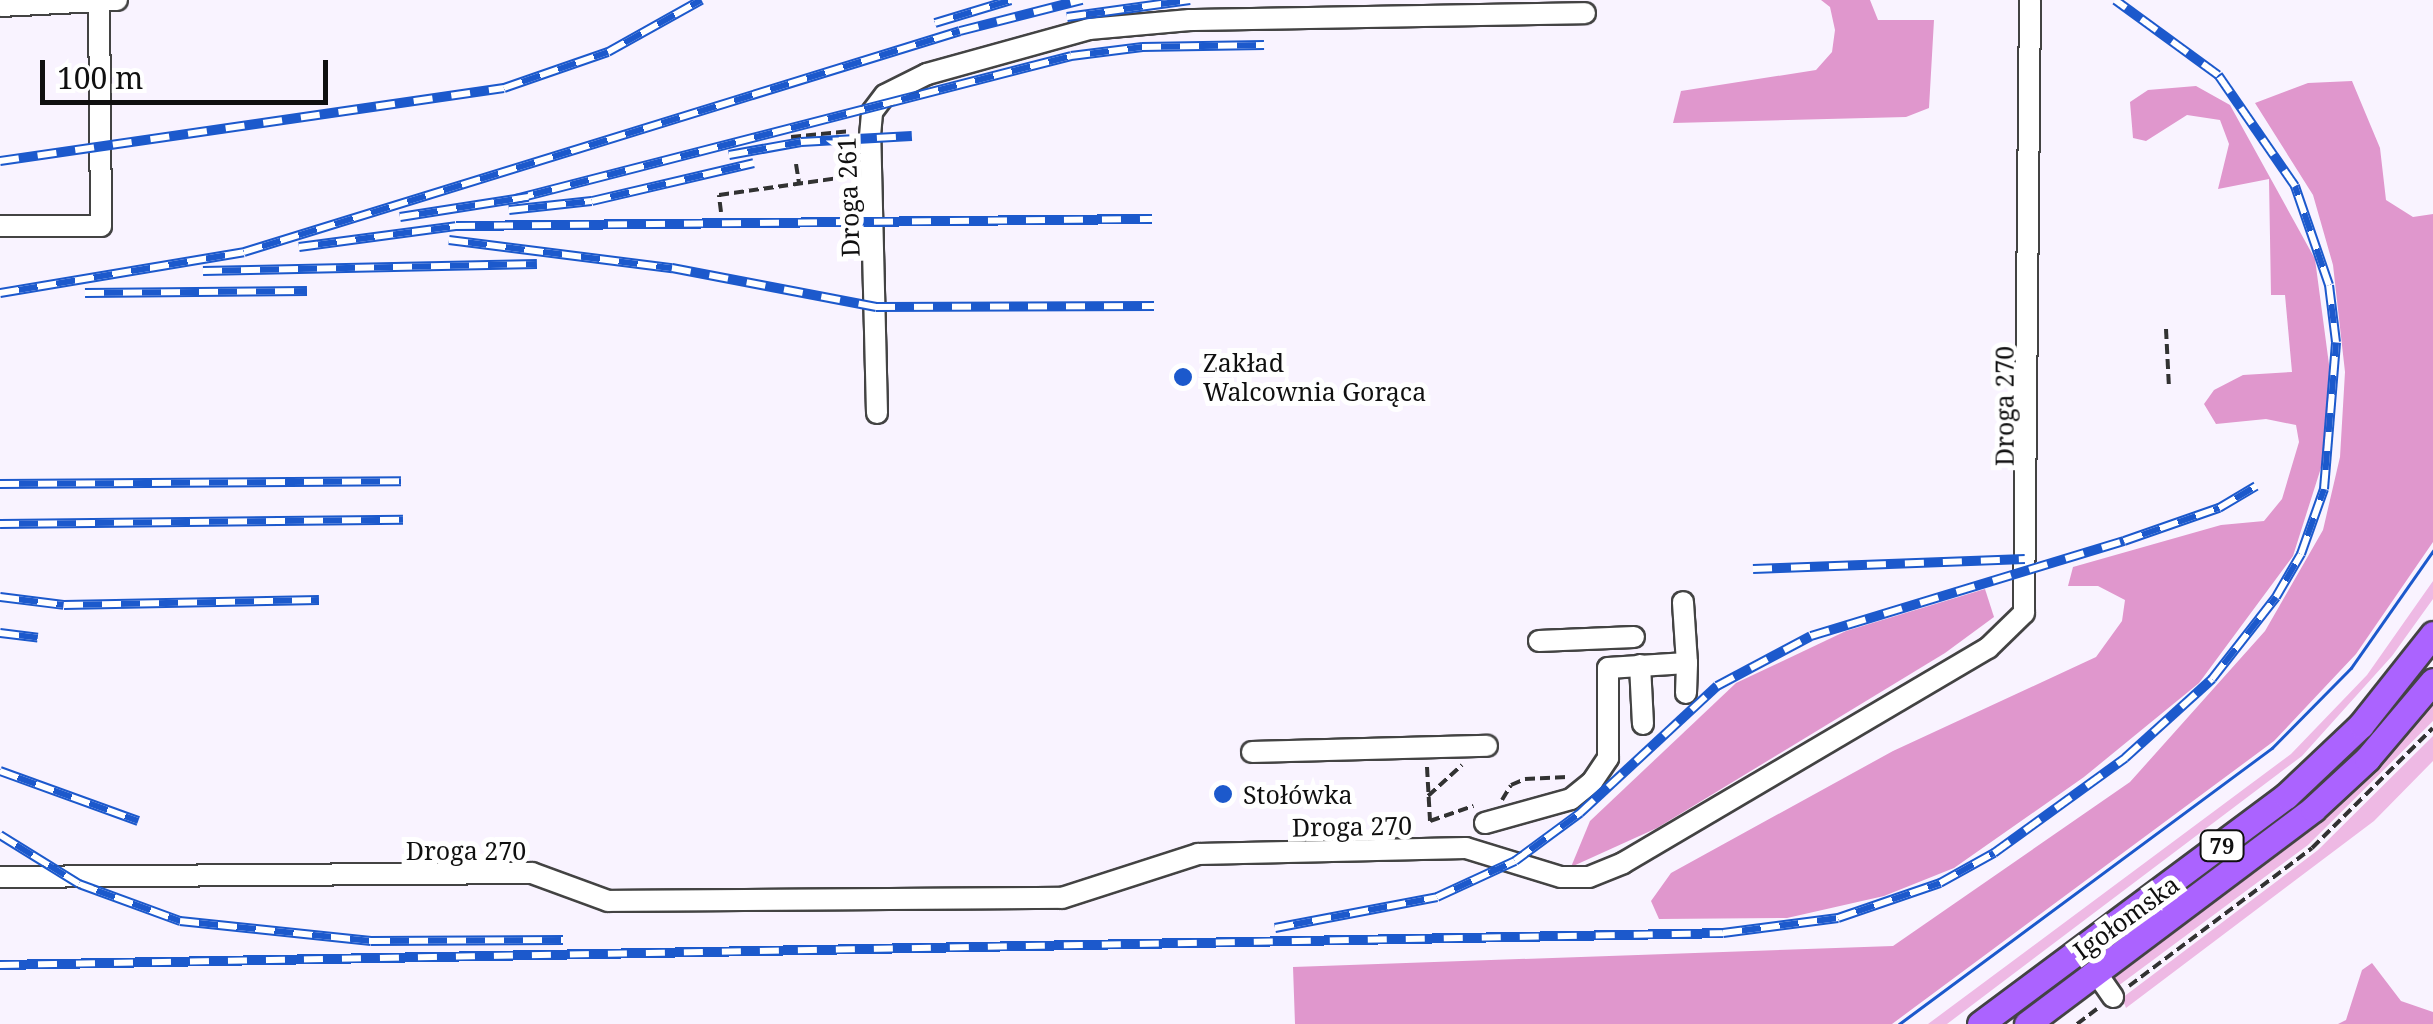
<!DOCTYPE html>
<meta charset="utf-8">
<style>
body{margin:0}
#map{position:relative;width:2433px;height:1024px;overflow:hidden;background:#f9f3ff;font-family:"Noto Serif",serif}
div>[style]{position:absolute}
.green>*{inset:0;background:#eeb9e4}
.forest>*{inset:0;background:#e097cd}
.path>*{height:4px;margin-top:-2px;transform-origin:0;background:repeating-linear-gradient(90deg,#323232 0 10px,transparent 0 15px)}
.roads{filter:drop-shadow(2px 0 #434343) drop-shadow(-2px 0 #434343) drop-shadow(0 2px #434343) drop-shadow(0 -2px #434343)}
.minor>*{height:20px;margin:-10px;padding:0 10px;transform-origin:10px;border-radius:10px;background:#fff}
.major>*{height:25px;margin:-12.5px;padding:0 12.5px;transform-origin:12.5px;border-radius:12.5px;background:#ab63ff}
.tram>*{height:2.5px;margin:-1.25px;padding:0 1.25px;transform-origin:1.25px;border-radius:1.25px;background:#1c59cc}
.rail>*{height:10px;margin-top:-5px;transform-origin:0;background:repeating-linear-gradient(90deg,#fff 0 19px,#1c59cc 0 38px);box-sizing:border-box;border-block:2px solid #1c59cc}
.dots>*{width:28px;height:28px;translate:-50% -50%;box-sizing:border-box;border:5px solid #fff;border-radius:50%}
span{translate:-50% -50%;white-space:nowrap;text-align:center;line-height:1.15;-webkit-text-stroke:10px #fff;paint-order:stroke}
.shield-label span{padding:2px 8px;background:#fff;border:2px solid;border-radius:8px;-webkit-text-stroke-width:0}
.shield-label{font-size:22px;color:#101010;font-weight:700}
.street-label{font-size:25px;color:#101010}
.poi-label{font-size:25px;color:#101010}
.left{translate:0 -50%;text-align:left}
.scale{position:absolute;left:40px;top:60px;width:288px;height:45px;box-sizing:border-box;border:5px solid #101010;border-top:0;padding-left:12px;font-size:30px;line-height:35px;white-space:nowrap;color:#101010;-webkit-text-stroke:8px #fff;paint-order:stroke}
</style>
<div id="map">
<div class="green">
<i style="clip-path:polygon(2433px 581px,2433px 599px,2392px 656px,2302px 756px,1947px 1024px,1928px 1024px,2291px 754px,2367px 675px)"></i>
<i style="clip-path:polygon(2433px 701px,2433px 721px,2308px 845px,2114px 989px,2113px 977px,2321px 819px)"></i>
<i style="clip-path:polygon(2433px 736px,2433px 761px,2374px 821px,2126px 1008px,2122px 998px,2318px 850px)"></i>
</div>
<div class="forest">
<i style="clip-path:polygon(1821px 0,1870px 0,1878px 20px,1934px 20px,1929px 108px,1906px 117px,1673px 123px,1681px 91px,1816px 70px,1832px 52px,1835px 30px,1830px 7px)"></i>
<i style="clip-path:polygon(2352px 81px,2380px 148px,2386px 200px,2413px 217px,2433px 214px,2433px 542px,2356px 654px,2274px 741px,1892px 1024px,1295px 1024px,1293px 967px,1893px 946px,2130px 782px,2265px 631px,2323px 530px,2340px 457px,2345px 372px,2333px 265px,2313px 195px,2255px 103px,2308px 83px)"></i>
<i style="clip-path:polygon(2196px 86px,2230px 105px,2315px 259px,2330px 372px,2326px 452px,2293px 556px,2199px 683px,2084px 777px,1954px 868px,1884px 896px,1787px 918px,1659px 919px,1651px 901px,1671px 873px,1893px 751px,2096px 657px,2122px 621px,2125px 600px,2098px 586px,2068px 586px,2073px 567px,2221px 525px,2264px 521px,2282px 499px,2299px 442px,2296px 425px,2266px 419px,2216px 424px,2204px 404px,2214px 390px,2243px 375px,2292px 372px,2285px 295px,2271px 295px,2269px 179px,2218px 189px,2229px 144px,2220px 120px,2187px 115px,2146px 141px,2133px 138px,2130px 102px,2148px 90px)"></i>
<i style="clip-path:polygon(1985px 589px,1994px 617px,1945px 653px,1657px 828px,1571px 867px,1590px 821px,1736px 683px,1846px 631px)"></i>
<i style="clip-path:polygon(2372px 963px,2401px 1001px,2433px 1012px,2433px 1024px,2338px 1024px,2346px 1020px,2362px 970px)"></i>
</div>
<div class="path">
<i style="left:791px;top:137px;width:60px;rotate:-5.7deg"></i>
<i style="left:796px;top:164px;width:20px;rotate:81deg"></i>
<i style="left:721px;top:212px;width:17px;rotate:-97deg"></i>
<i style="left:719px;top:195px;width:134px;rotate:-8.1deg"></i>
<i style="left:2166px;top:329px;width:59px;rotate:87.1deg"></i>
<i style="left:1427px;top:767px;width:54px;rotate:86.8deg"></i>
<i style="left:1430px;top:821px;width:46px;rotate:-19.2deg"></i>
<i style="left:1428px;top:796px;width:46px;rotate:-42.4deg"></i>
<i style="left:1502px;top:800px;width:17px;rotate:-59deg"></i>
<i style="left:1511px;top:785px;width:15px;rotate:-23deg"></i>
<i style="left:1525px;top:779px;width:42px;rotate:-2.7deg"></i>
<i style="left:2129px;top:986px;width:229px;rotate:-37deg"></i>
<i style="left:2312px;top:848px;width:170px;rotate:-44.8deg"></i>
<i style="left:2077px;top:1024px;width:25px;rotate:-37deg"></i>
</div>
<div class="roads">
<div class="minor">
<i style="left:0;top:6px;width:117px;rotate:-2.9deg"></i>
<i style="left:0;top:226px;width:101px"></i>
<i style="left:101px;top:226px;width:225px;rotate:-90.5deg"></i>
<i style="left:877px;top:413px;width:277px;rotate:-91.4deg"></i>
<i style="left:870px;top:136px;width:24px;rotate:-85deg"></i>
<i style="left:872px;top:112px;width:21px;rotate:-53deg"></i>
<i style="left:885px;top:95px;width:47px;rotate:-26.6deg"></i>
<i style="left:927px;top:74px;width:168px;rotate:-15.5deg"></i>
<i style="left:1089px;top:29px;width:101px;rotate:-5.1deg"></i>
<i style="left:1190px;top:20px;width:395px;rotate:-1deg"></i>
<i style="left:1539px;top:641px;width:95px;rotate:-2.4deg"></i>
<i style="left:1640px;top:665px;width:59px;rotate:87.1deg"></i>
<i style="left:1686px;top:693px;width:30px;rotate:-88deg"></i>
<i style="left:1252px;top:752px;width:235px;rotate:-1.5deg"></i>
<i style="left:1485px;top:823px;width:89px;rotate:-15.6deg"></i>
<i style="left:1571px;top:799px;width:27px;rotate:-39deg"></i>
<i style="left:1592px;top:782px;width:29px;rotate:-56deg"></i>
<i style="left:1608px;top:758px;width:90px;rotate:-90deg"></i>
<i style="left:1608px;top:668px;width:79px;rotate:-3.6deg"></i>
<i style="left:1687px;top:663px;width:61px;rotate:-93.8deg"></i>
<i style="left:0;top:877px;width:532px;rotate:-0.43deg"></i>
<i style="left:532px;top:873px;width:81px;rotate:20.2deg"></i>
<i style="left:608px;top:901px;width:454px;rotate:-0.4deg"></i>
<i style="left:1062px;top:898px;width:143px;rotate:-17.9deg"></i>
<i style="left:1198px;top:854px;width:268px;rotate:-1.3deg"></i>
<i style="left:1466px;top:848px;width:99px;rotate:17deg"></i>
<i style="left:1561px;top:877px;width:28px"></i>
<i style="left:1589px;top:877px;width:37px;rotate:-22deg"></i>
<i style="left:1623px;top:863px;width:424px;rotate:-30.5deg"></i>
<i style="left:1988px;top:648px;width:50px;rotate:-44.2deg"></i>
<i style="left:2024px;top:613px;width:613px;rotate:-89.44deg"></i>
<i style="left:2097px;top:974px;width:28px;rotate:55deg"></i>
</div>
<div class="major">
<i style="left:1980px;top:1024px;width:382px;rotate:-36.7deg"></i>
<i style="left:2286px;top:796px;width:103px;rotate:-43.4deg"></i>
<i style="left:2361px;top:725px;width:116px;rotate:-51.6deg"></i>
<i style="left:2027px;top:1024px;width:358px;rotate:-36.9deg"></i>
<i style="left:2313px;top:809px;width:74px;rotate:-42.8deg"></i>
<i style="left:2367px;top:759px;width:102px;rotate:-49.8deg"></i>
</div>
</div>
<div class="tram">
<i style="left:1899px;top:1024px;width:464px;rotate:-36.5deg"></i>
<i style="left:2272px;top:748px;width:112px;rotate:-45.4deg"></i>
<i style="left:2351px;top:668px;width:143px;rotate:-55deg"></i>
</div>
<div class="rail">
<i style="left:1067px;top:17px;width:124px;rotate:-7.9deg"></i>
<i style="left:935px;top:23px;width:79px;rotate:-16.8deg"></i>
<i style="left:729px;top:155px;width:73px;rotate:-10.2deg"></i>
<i style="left:801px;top:142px;width:111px;rotate:-3.1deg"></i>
<i style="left:0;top:161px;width:509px;rotate:-8.24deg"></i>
<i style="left:504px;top:88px;width:110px;rotate:-19.1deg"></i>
<i style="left:608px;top:52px;width:107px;rotate:-29.2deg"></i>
<i style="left:515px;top:199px;width:574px;rotate:-14.42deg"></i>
<i style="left:1071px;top:56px;width:72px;rotate:-7.2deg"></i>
<i style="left:1142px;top:47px;width:122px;rotate:-0.9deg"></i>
<i style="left:509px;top:210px;width:83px;rotate:-6.2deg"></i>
<i style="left:592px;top:201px;width:166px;rotate:-13.2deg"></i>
<i style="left:400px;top:217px;width:130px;rotate:-8.9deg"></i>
<i style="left:449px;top:240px;width:225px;rotate:7.2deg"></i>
<i style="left:672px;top:268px;width:208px;rotate:10.8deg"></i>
<i style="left:876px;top:307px;width:278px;rotate:-0.2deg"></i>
<i style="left:299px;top:247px;width:158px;rotate:-7.6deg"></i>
<i style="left:456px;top:226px;width:696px;rotate:-0.58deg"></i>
<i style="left:203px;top:271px;width:334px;rotate:-1.2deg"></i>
<i style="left:0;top:293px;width:247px;rotate:-9.5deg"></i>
<i style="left:244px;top:252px;width:749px;rotate:-17.15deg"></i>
<i style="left:960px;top:31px;width:126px;rotate:-14.3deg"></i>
<i style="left:85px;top:293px;width:222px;rotate:-0.5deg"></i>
<i style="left:0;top:484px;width:401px;rotate:-0.4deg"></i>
<i style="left:0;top:524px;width:403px;rotate:-0.6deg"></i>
<i style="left:1753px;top:569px;width:272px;rotate:-2.1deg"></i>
<i style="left:0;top:597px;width:64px;rotate:7.1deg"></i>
<i style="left:64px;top:605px;width:255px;rotate:-1.1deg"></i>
<i style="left:0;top:633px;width:38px;rotate:7deg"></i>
<i style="left:0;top:771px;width:147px;rotate:19.9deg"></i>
<i style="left:0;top:835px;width:93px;rotate:31.8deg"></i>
<i style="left:79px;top:884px;width:108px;rotate:20.1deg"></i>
<i style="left:180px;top:921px;width:192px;rotate:6deg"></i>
<i style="left:371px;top:941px;width:192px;rotate:-0.3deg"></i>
<i style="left:1275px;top:928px;width:165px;rotate:-10.8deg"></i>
<i style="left:1437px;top:897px;width:86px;rotate:-24.8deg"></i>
<i style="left:1515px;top:861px;width:81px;rotate:-36.4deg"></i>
<i style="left:1580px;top:813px;width:187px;rotate:-42.8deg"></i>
<i style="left:1717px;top:686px;width:106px;rotate:-28deg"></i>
<i style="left:1811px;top:636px;width:327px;rotate:-16.9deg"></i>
<i style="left:2124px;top:541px;width:101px;rotate:-19.2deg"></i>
<i style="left:2219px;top:508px;width:43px;rotate:-30.7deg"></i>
<i style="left:0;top:965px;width:1723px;rotate:-1.06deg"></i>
<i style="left:1723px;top:933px;width:116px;rotate:-7.4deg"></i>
<i style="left:1838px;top:918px;width:108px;rotate:-18.9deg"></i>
<i style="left:1940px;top:883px;width:62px;rotate:-29.1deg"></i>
<i style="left:1994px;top:853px;width:162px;rotate:-35.9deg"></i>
<i style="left:2125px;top:758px;width:118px;rotate:-42.2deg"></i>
<i style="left:2212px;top:679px;width:104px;rotate:-52deg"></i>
<i style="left:2276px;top:597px;width:50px;rotate:-59.8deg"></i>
<i style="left:2301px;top:554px;width:69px;rotate:-70.5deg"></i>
<i style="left:2324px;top:489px;width:147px;rotate:-85.3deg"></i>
<i style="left:2336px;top:342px;width:57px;rotate:-97deg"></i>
<i style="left:2329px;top:285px;width:105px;rotate:-109deg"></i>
<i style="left:2295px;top:186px;width:135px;rotate:-124.7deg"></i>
<i style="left:2218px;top:75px;width:127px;rotate:-143.9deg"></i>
</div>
<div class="dots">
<i style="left:1183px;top:377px;background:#1c59cc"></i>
<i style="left:1223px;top:794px;background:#1c59cc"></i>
</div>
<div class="shield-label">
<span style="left:2222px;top:846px">79</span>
</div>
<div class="street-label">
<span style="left:848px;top:197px;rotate:-92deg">Droga 261</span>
<span style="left:2004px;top:406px;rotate:-90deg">Droga 270</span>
<span style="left:1352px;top:826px;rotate:-1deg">Droga 270</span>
<span style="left:466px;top:850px">Droga 270</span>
<span style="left:2126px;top:917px;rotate:-36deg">Igołomska</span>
</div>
<div class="poi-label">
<span class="left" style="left:1203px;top:377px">Zakład<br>Walcownia Gorąca</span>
<span class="left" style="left:1243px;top:794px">Stołówka</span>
</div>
<div class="scale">100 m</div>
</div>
